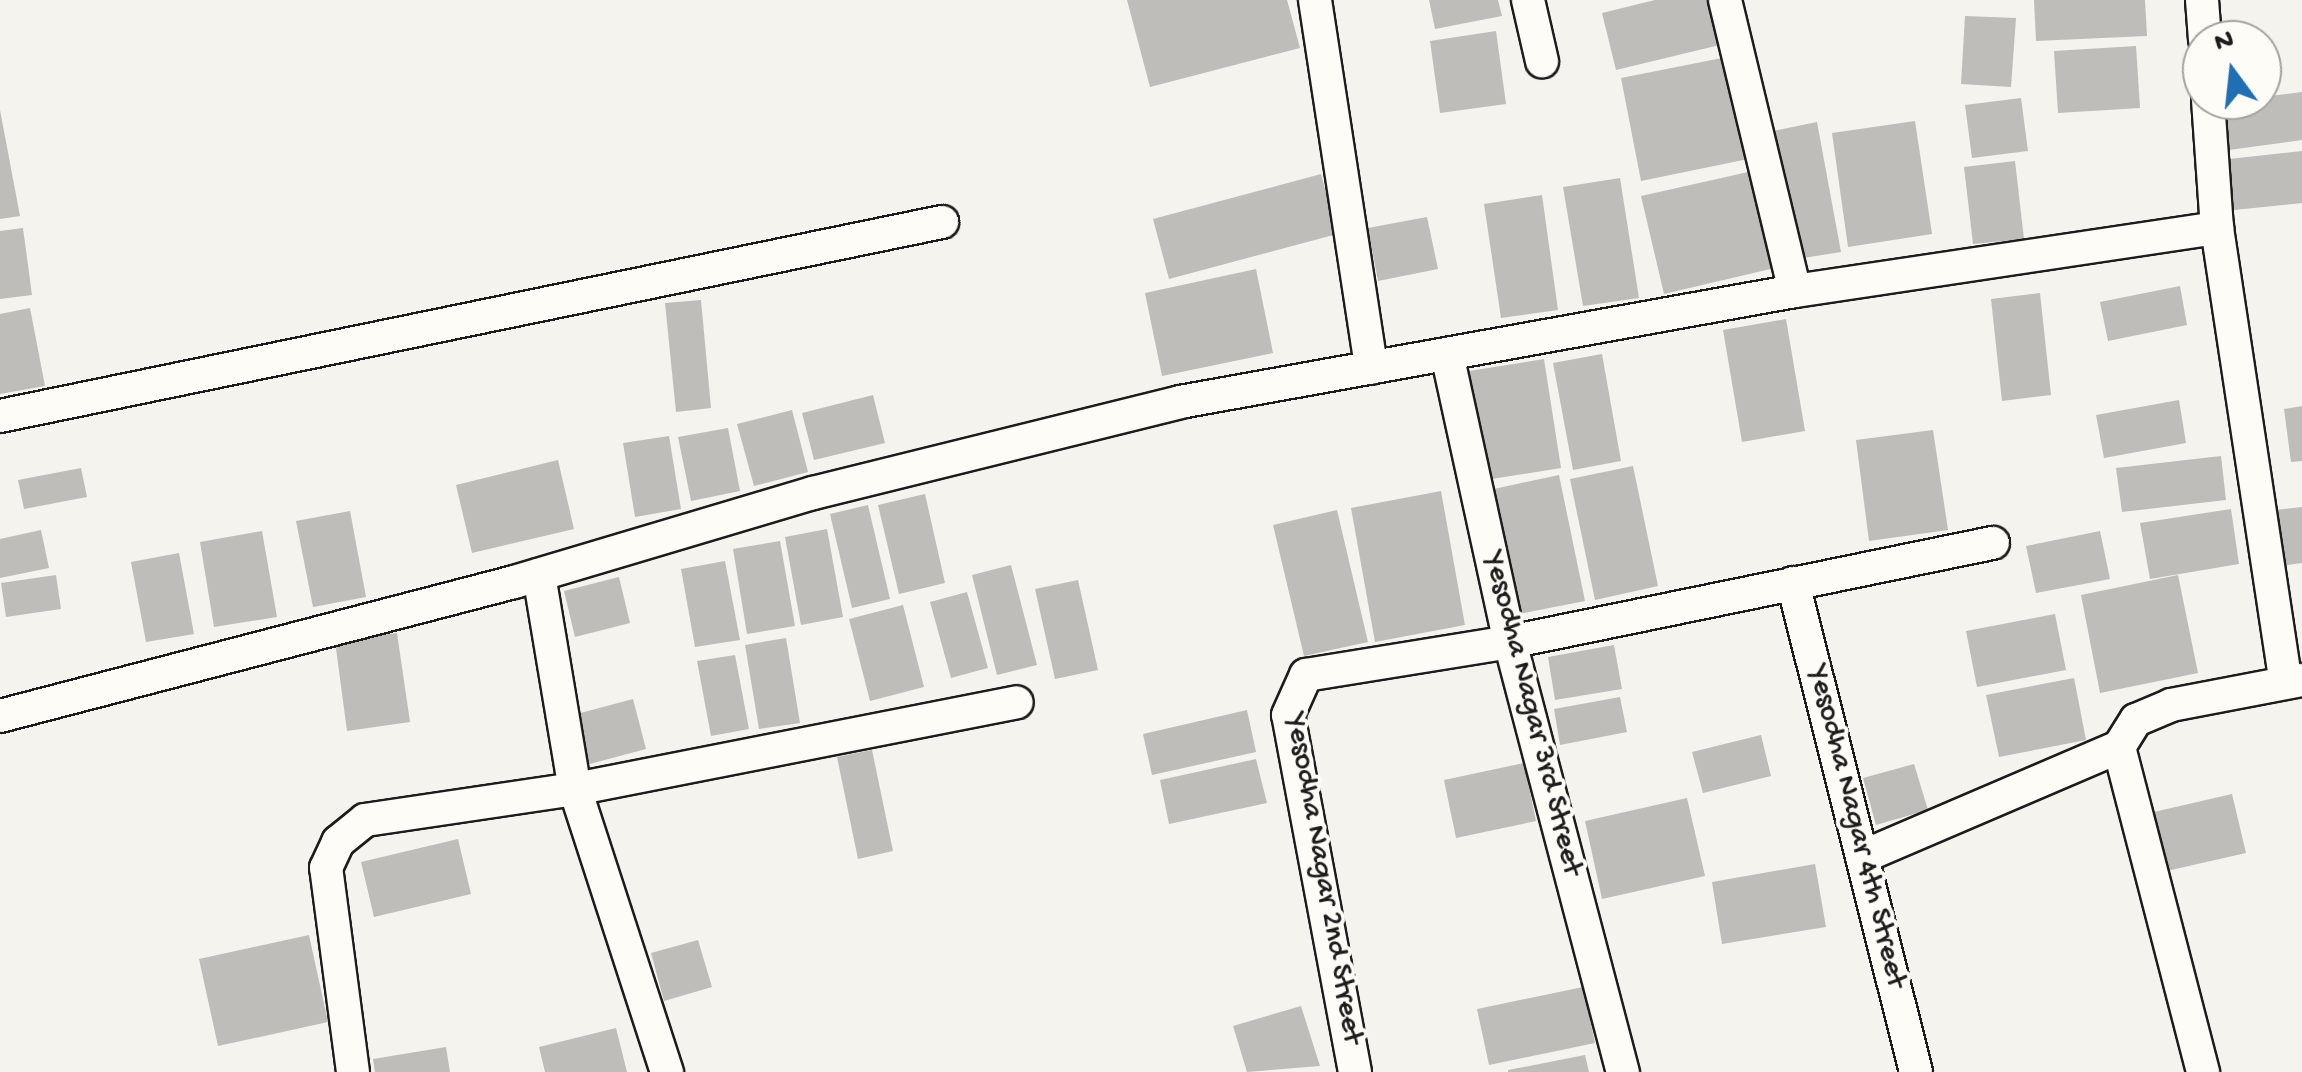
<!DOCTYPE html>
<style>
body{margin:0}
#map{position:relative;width:2302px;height:1072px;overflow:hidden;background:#f4f3ee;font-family:"Gochi Hand",sans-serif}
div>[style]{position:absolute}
.building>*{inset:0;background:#bebdba}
.roads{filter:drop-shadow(2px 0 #1c1c1c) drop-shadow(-2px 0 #1c1c1c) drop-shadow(0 2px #1c1c1c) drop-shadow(0 -2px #1c1c1c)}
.street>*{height:32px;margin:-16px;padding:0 16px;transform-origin:16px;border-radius:16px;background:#fdfcf7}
span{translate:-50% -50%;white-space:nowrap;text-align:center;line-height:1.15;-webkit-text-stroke:8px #fdfcf7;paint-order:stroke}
.street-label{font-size:30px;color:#1c1c1c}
.north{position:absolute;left:2182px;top:20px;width:100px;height:100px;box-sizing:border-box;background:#fdfcf7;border:2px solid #a3a29f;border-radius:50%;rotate:345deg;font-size:28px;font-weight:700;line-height:40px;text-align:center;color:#1c1c1c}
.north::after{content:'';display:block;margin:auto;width:35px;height:45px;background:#1f6fb2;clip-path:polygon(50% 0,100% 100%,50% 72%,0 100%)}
</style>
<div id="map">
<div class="building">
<i style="clip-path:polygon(1127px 0,1287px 0,1300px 48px,1150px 87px)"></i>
<i style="clip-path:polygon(1429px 0,1498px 0,1502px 16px,1435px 29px)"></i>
<i style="clip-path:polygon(1655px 0,1717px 0,1728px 43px,1616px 70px,1602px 13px)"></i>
<i style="clip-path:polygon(2034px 0,2145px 0,2147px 36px,2036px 41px)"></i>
<i style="clip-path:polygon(1965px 16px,2016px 18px,2011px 87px,1961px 84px)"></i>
<i style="clip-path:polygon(1496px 31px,1506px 104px,1440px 113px,1430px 41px)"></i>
<i style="clip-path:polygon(2136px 46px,2140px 108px,2058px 113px,2054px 51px)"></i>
<i style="clip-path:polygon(1732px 56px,1753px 158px,1641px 181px,1621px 78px)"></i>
<i style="clip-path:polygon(2302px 92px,2302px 140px,2229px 150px,2223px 102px)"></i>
<i style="clip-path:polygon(2021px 98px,2028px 151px,1972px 158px,1965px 105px)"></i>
<i style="clip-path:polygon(0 110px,20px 216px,0 219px)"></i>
<i style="clip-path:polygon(1915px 121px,1932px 234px,1848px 247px,1832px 133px)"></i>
<i style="clip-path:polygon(1817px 122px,1841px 252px,1797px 259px,1768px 132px)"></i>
<i style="clip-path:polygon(2302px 151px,2302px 203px,2234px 210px,2229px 159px)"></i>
<i style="clip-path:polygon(2015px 161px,2024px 239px,1973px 244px,1964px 167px)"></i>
<i style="clip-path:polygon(1757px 170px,1779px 267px,1664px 294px,1641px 196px)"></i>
<i style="clip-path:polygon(1321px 174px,1337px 234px,1169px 279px,1153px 219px)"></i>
<i style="clip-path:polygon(1620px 178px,1639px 298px,1583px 306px,1563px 187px)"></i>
<i style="clip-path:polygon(1542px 195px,1558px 310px,1501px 318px,1484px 204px)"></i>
<i style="clip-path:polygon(1427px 217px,1438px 269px,1378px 281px,1368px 228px)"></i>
<i style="clip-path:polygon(23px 228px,32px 295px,0 299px,0 231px)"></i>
<i style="clip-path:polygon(1256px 269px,1273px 353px,1162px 376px,1145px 293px)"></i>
<i style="clip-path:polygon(2180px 286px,2187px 325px,2108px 341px,2100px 302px)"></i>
<i style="clip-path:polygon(2040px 293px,2051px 395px,2002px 401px,1991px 299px)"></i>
<i style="clip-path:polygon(701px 300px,711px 408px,676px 412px,665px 303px)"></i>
<i style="clip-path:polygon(30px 308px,45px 386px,0 394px,0 314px)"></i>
<i style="clip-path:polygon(1786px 319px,1805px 431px,1742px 442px,1723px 330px)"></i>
<i style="clip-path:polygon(1602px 354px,1621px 461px,1573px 470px,1553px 363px)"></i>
<i style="clip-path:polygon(1544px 359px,1561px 468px,1480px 481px,1463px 372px)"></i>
<i style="clip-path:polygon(873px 395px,885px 443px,814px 460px,802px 413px)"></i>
<i style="clip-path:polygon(2179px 400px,2186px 443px,2104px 458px,2096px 415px)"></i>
<i style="clip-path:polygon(2302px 406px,2302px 461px,2291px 462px,2284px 409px)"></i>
<i style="clip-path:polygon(792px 410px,808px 472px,754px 486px,737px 424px)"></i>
<i style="clip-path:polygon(728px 428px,740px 491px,691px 501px,678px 437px)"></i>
<i style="clip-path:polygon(1933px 430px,1948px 530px,1869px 541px,1856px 440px)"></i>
<i style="clip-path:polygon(669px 436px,681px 509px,635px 517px,623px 443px)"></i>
<i style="clip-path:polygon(2221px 456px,2226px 500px,2122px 512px,2116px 468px)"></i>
<i style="clip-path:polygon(558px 460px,574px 529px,472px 553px,456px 485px)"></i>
<i style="clip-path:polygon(1633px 466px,1658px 586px,1595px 600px,1570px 479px)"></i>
<i style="clip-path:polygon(81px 468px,87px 497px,24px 509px,18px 480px)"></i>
<i style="clip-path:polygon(1559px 475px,1585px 601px,1514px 615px,1489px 490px)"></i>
<i style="clip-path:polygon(1441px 491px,1465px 625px,1375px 642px,1351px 508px)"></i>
<i style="clip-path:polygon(925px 494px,945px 583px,899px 594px,878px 505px)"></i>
<i style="clip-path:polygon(868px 505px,890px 599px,852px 608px,830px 514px)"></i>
<i style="clip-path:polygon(2302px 507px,2302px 563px,2280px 566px,2274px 510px)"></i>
<i style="clip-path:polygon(2231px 509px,2239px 564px,2150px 579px,2140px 523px)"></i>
<i style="clip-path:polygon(1337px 510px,1368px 642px,1304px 656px,1273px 525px)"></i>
<i style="clip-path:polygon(350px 511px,366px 597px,313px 607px,296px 521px)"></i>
<i style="clip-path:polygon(827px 529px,843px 617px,801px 625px,785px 537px)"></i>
<i style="clip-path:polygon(41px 530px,49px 568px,0 578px,0 539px)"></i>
<i style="clip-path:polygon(262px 531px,277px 617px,214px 627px,200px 542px)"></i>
<i style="clip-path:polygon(2100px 531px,2110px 579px,2036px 593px,2026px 546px)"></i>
<i style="clip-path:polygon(780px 541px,795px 626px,747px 634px,733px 549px)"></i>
<i style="clip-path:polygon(179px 553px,194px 634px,146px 642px,131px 562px)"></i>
<i style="clip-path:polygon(725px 561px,740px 640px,695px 647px,681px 569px)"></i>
<i style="clip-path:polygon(1011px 565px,1037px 665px,997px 675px,972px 575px)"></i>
<i style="clip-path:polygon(56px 575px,61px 609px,6px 617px,1px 583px)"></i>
<i style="clip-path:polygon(2178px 575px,2198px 673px,2100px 693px,2081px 595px)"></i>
<i style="clip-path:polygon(619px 577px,630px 623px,575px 637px,564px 591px)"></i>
<i style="clip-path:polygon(1078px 580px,1098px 670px,1055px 679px,1035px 589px)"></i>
<i style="clip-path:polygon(967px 592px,988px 668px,951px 678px,930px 602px)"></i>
<i style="clip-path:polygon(903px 605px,924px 687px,870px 701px,849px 619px)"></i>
<i style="clip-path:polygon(2055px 614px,2066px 670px,1977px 687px,1966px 631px)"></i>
<i style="clip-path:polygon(397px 633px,410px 722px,347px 731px,335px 641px)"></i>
<i style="clip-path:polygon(786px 638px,800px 723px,759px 729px,745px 645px)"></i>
<i style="clip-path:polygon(1614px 645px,1622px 689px,1555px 700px,1548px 657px)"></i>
<i style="clip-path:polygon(735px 655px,749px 729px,711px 736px,697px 661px)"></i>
<i style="clip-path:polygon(2074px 678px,2086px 740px,1999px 757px,1986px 695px)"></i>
<i style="clip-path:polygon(1620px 697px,1627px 732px,1560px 745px,1554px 709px)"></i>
<i style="clip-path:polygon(633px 699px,646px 749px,586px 765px,573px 715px)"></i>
<i style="clip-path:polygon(1247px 710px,1256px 752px,1152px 775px,1143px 734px)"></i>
<i style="clip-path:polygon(1761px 735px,1771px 776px,1703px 793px,1692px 752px)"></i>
<i style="clip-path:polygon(872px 750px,893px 851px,858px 859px,837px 757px)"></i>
<i style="clip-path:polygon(1256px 759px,1267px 803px,1169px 824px,1160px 780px)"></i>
<i style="clip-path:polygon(1524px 763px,1536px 821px,1456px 838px,1444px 780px)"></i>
<i style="clip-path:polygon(1914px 764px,1928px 810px,1876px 825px,1863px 778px)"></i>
<i style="clip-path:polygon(2232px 794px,2246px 853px,2158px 873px,2145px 814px)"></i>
<i style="clip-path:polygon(1687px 798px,1705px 876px,1602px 899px,1585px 821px)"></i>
<i style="clip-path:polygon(458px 839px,471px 894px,374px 917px,361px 862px)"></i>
<i style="clip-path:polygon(1815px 864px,1826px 927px,1722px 944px,1712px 882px)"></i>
<i style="clip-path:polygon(309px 935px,328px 1022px,218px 1046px,199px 959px)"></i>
<i style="clip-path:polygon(698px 940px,712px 987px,664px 1001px,651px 953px)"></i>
<i style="clip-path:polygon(1583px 987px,1595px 1043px,1489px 1065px,1477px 1009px)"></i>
<i style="clip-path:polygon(1301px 1006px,1320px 1066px,1247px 1072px,1233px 1026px)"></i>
<i style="clip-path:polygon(616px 1028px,627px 1072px,545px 1072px,539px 1047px)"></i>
<i style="clip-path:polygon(446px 1047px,450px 1072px,375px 1072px,373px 1059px)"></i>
<i style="clip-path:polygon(1585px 1055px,1589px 1072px,1508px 1072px,1508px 1070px)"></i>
</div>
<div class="roads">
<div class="street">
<i style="left:1315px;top:0;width:372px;rotate:81.3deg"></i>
<i style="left:1528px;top:0;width:63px;rotate:77.1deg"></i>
<i style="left:1725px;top:0;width:299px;rotate:76.5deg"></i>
<i style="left:2202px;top:0;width:40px;rotate:85.7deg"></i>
<i style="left:2208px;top:100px;width:128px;rotate:86deg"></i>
<i style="left:1447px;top:354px;width:295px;rotate:77.7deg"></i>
<i style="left:1510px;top:642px;width:445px;rotate:75.3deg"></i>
<i style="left:0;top:416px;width:962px;rotate:-11.64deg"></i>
<i style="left:539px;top:575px;width:217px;rotate:80.5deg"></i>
<i style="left:575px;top:789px;width:298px;rotate:72deg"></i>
<i style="left:1793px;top:583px;width:504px;rotate:75.88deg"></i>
<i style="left:0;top:716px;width:531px;rotate:-14.61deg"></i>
<i style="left:514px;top:582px;width:312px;rotate:-16.6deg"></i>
<i style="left:813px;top:493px;width:378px;rotate:-13.9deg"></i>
<i style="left:1180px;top:402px;width:625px;rotate:-10.23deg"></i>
<i style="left:1795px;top:291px;width:427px;rotate:-8.5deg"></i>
<i style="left:2217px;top:228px;width:457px;rotate:81.4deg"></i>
<i style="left:2119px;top:747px;width:336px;rotate:75.5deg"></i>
<i style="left:1862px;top:857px;width:280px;rotate:-23.2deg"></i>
<i style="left:2119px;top:747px;width:32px;rotate:-58deg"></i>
<i style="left:2136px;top:720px;width:38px;rotate:-23deg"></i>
<i style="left:2171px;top:705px;width:133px;rotate:-10.8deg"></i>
<i style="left:353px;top:1072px;width:206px;rotate:-97.5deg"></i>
<i style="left:326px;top:868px;width:29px;rotate:-65deg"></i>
<i style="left:338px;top:842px;width:35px;rotate:-39deg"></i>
<i style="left:365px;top:820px;width:212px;rotate:-8.4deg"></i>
<i style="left:575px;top:789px;width:450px;rotate:-11.1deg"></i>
<i style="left:1355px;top:1072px;width:363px;rotate:-100.6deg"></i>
<i style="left:1288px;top:715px;width:44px;rotate:-65.8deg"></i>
<i style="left:1306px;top:675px;width:207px;rotate:-9.2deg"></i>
<i style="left:1510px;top:642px;width:493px;rotate:-11.6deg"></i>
</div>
</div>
<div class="street-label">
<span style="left:1531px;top:714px;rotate:76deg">Yesodha Nagar 3rd Street</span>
<span style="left:1855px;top:827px;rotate:76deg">Yesodha Nagar 4th Street</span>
<span style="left:1322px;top:879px;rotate:80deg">Yesodha Nagar 2nd Street</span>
</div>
<div class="north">N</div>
</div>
